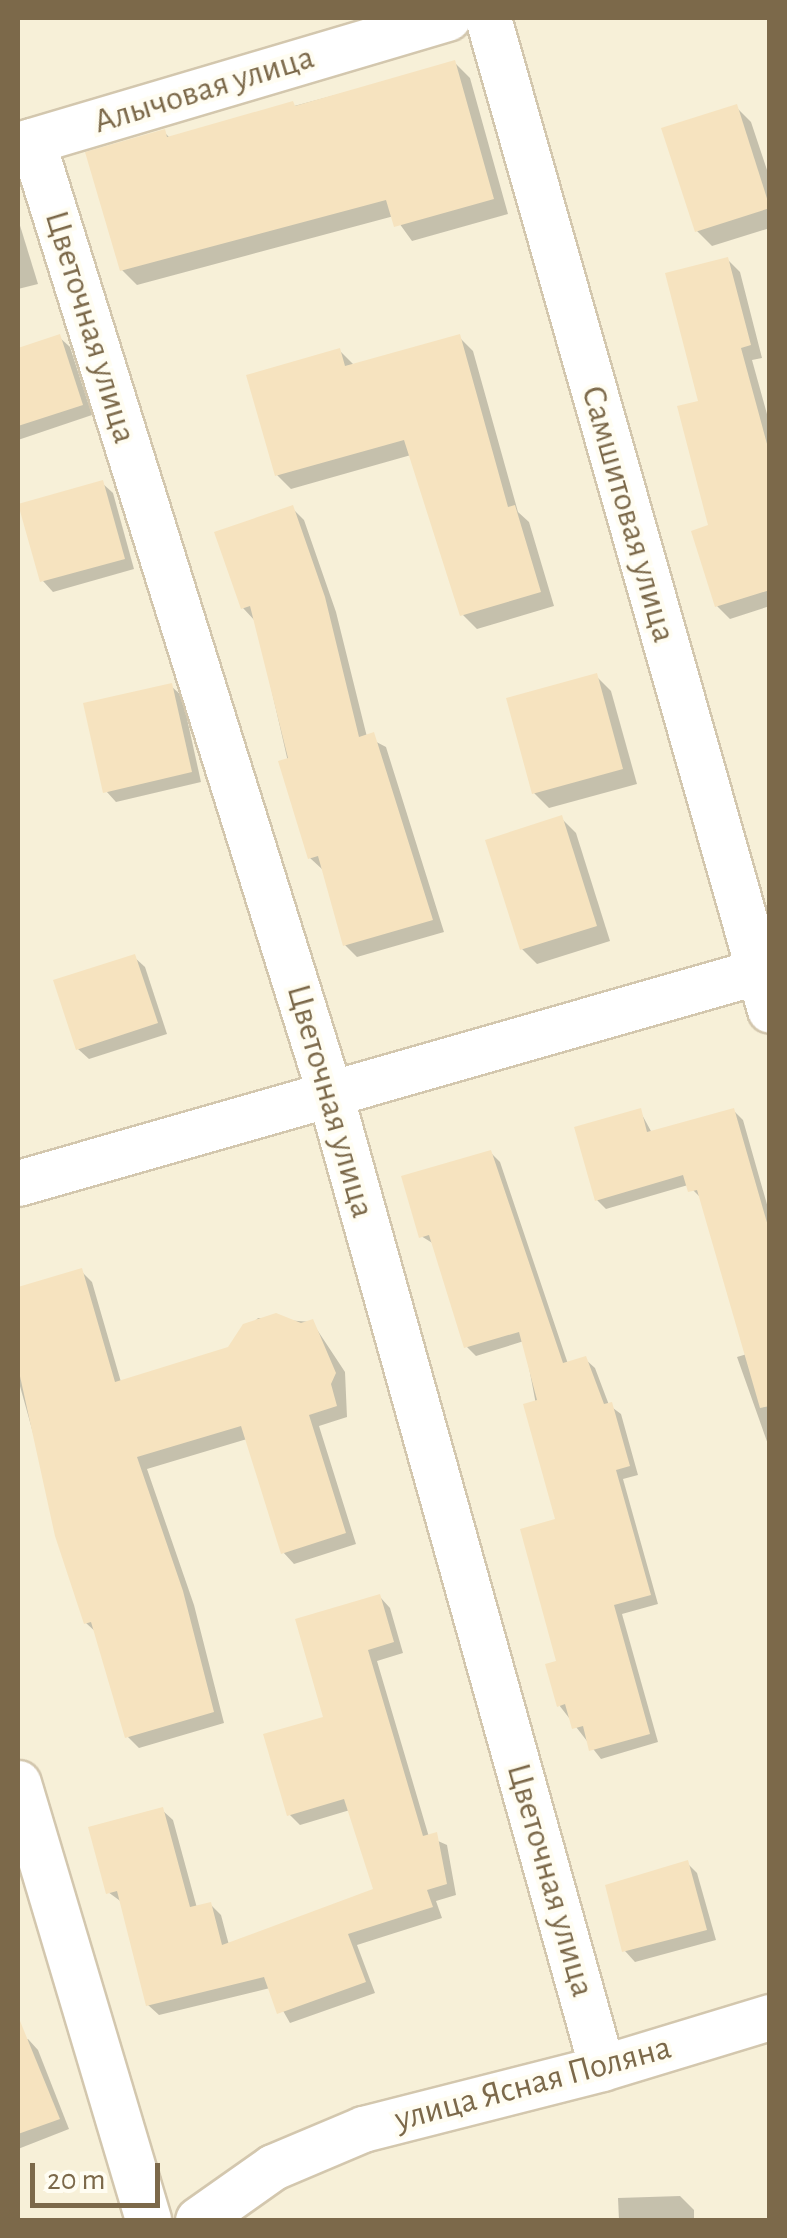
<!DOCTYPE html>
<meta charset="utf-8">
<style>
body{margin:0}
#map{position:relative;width:787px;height:2238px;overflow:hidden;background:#fefbea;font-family:"Alegreya Sans",sans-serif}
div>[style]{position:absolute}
.residential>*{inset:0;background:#f7f0d8}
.shadow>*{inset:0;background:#0003}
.building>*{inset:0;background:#f6e3bf}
.roads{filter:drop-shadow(2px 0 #d3c7ae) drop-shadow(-2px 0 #d3c7ae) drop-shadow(0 2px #d3c7ae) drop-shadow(0 -2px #d3c7ae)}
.street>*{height:45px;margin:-22.5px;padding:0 22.5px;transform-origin:22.5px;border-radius:22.5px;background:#fff}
span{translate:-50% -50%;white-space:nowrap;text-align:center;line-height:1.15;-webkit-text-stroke:8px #fffdf2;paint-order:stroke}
.street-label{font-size:35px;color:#7c694a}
.frame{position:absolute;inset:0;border:20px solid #7c694a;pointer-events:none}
.scale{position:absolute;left:30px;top:2163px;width:130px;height:45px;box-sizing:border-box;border:5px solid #7c694a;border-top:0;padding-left:12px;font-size:30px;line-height:35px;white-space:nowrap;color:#7c694a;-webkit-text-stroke:8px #fffdf2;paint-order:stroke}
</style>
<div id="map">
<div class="residential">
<i style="clip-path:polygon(18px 18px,769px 18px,769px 2220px,18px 2220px)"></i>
</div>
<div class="shadow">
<i style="clip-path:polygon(455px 63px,470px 78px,508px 214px,412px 241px,394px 216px,137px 285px,122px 270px,164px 132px,171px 139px)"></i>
<i style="clip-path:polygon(736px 107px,751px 122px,770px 179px,770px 228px,712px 246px,697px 231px)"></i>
<i style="clip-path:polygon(18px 219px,38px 284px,18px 289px)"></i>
<i style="clip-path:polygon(727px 259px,740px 272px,762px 358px,752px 360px,770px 425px,770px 606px,730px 619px,717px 606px,701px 402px)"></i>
<i style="clip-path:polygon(59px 337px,70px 347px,92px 415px,18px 440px,18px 350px)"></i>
<i style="clip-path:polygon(459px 337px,473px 351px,518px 512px,529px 522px,554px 606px,477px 629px,463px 615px,411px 455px,291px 489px,277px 475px,339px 350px,355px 366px)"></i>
<i style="clip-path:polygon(102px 483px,113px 493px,134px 569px,53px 592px,43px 581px)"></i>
<i style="clip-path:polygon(292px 508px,304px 520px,336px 612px,367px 737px,386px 747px,444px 932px,357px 957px,345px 945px,323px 870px,310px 858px,256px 622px,243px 608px)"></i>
<i style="clip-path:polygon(596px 676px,611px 691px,637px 784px,549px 808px,534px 793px)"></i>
<i style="clip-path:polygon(171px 686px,182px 696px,201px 782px,116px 802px,106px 791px)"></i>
<i style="clip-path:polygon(561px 818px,576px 833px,610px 941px,537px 964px,522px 949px)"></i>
<i style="clip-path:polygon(134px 957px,145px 967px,167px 1034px,89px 1059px,78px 1049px)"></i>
<i style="clip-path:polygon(640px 1111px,652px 1133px,734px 1111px,743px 1120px,770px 1215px,770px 1450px,737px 1357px,747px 1354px,702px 1199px,688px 1185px,606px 1209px,597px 1200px)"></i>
<i style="clip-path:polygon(491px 1153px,500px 1162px,568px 1364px,585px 1359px,595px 1368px,609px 1405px,621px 1414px,638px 1475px,623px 1479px,658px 1604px,622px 1614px,658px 1742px,601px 1759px,559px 1705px,558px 1521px,524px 1341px,476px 1356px,467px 1347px,434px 1244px,421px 1236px)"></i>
<i style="clip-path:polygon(81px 1271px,92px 1282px,121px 1382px,230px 1349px,258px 1318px,312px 1322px,345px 1372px,347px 1417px,319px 1426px,356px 1544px,294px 1564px,283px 1552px,247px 1439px,147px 1469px,194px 1605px,224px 1723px,139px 1748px,127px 1736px,98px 1634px,86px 1623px,18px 1379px,18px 1290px)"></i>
<i style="clip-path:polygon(380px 1597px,390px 1608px,403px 1653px,377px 1661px,429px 1837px,447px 1845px,456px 1895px,436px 1901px,442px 1918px,357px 1945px,375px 1993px,290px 2023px,270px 1988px,159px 2015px,148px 2005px,123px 1903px,108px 1892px,162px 1810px,173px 1820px,197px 1908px,211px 1905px,221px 1915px,229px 1945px,377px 1891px,350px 1810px,300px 1825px,289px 1814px)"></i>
<i style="clip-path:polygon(687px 1863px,697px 1873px,716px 1940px,635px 1962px,625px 1951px)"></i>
<i style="clip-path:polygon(28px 2039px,38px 2050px,69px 2129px,18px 2149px,18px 2043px)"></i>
<i style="clip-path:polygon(680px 2196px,694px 2210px,694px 2220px,619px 2220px,618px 2198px)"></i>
</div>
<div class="building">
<i style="clip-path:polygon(455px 60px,494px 199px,394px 227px,386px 200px,120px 271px,85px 152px,165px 129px,167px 137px,293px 101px,295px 106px)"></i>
<i style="clip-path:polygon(737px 104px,770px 208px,695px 232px,661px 128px)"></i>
<i style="clip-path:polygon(728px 257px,751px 345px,741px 348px,770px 455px,770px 590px,715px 607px,691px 531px,708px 525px,677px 406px,698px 401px,665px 273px)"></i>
<i style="clip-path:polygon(60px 334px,83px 405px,18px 426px,18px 348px)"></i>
<i style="clip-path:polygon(460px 334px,508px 507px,515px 505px,541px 592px,460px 616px,404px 440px,275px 476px,246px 375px,340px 348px,345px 366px)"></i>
<i style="clip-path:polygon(103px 480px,125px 559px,40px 582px,18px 504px)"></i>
<i style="clip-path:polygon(293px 505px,325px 597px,359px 737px,374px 732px,433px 920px,343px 946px,318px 856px,308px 859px,278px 761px,288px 758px,250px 606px,241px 609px,214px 532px)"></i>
<i style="clip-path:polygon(597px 673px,623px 769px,532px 794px,506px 698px)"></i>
<i style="clip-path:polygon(172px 683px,192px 772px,103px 793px,83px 703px)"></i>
<i style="clip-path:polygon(562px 815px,597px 926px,520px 950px,485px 840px)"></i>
<i style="clip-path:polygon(135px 954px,158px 1023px,76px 1050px,53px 980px)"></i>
<i style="clip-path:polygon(641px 1108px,647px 1132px,734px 1108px,770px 1233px,770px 1406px,760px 1408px,697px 1190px,688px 1192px,683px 1175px,595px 1201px,574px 1127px)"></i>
<i style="clip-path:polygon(491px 1150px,563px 1363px,586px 1356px,604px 1404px,612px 1402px,630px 1466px,616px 1470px,651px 1595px,614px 1605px,650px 1734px,589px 1751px,583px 1726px,572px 1729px,565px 1704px,557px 1707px,545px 1664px,556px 1661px,520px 1529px,555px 1519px,523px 1404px,537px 1400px,519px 1332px,464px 1348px,429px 1235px,419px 1238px,401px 1176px)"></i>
<i style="clip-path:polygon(82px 1268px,115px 1382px,228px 1347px,243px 1324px,276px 1313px,301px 1323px,313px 1319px,336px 1373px,331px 1384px,337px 1406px,309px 1415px,346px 1533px,281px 1554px,241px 1426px,137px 1457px,183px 1591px,214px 1712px,125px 1738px,91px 1622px,84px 1624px,55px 1536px,18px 1367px,18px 1287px)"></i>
<i style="clip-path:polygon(380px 1594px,394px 1642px,368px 1650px,423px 1836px,437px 1832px,447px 1884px,427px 1890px,433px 1907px,348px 1934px,366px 1982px,277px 2014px,264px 1977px,146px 2006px,117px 1891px,106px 1894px,88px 1827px,163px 1807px,190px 1907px,211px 1902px,222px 1945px,373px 1889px,344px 1799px,287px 1816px,263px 1734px,323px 1717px,295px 1619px)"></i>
<i style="clip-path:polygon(688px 1860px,707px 1930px,622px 1952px,605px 1885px)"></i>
<i style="clip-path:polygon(18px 2016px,60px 2119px,18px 2134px)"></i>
</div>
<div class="roads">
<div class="street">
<i style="left:488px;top:18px;width:1031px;rotate:74.13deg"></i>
<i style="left:32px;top:141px;width:995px;rotate:72.64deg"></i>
<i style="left:329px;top:1091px;width:1014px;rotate:74.39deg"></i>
<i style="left:18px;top:145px;width:448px;rotate:-16.5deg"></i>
<i style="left:18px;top:1183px;width:782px;rotate:-15.96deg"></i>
<i style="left:18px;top:1783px;width:456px;rotate:73.4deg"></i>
<i style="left:198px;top:2220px;width:92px;rotate:-35.2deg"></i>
<i style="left:273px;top:2167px;width:98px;rotate:-22.9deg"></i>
<i style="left:363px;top:2129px;width:247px;rotate:-14.3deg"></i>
<i style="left:602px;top:2068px;width:176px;rotate:-16.9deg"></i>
</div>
</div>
<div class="street-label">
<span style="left:204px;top:90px;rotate:-17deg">Алычовая улица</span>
<span style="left:90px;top:327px;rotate:73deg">Цветочная улица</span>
<span style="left:628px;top:514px;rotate:74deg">Самшитовая улица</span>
<span style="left:330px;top:1101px;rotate:74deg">Цветочная улица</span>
<span style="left:550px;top:1880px;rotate:74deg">Цветочная улица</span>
<span style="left:533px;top:2084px;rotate:-15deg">улица Ясная Поляна</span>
</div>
<div class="frame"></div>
<div class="scale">20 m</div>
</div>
